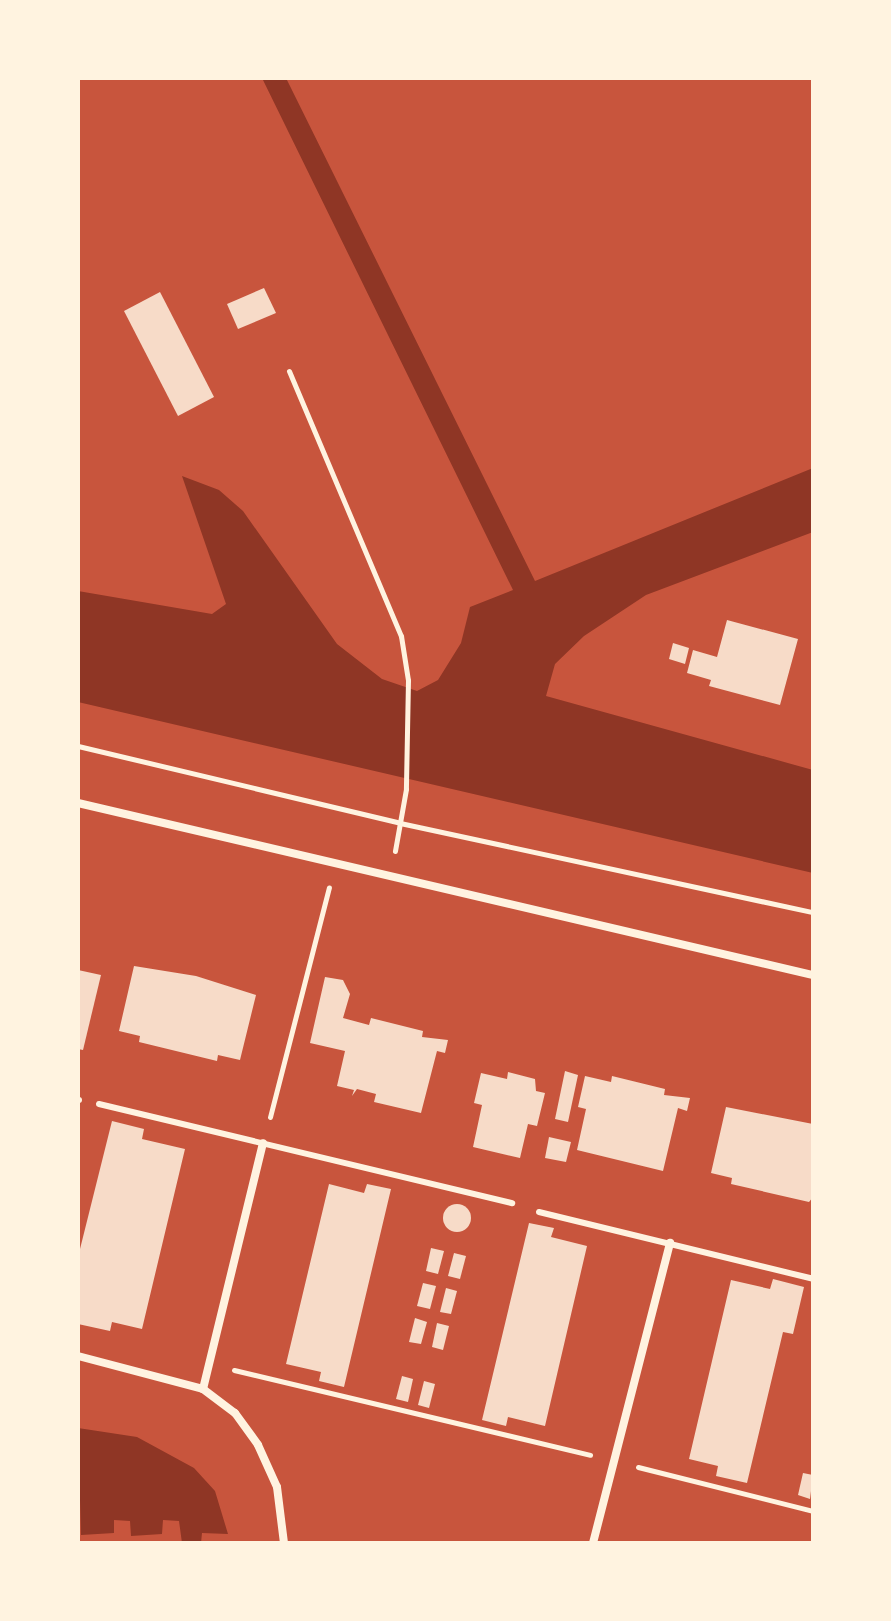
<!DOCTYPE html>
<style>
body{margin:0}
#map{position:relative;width:891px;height:1621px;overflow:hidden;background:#c8553d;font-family:Montserrat,sans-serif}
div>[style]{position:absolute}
.water>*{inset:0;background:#8f3625}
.building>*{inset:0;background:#f7dbc8}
.round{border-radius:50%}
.path>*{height:5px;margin:-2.5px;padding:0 2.5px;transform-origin:2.5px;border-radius:2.5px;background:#fff3e0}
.service>*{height:6px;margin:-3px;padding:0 3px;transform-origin:3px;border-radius:3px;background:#fff3e0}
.minor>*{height:8px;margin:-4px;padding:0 4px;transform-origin:4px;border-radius:4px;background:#fff3e0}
span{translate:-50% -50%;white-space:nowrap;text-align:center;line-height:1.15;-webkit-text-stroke:7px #fff3e0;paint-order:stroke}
.frame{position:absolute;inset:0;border:80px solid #fff3e0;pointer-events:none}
</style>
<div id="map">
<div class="water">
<i style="clip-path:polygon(262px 78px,286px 78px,535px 581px,813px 468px,813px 532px,646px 595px,584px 636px,555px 664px,546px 696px,813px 770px,813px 873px,78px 702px,78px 591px,212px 614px,226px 604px,182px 476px,219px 490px,243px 511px,337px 644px,382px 679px,417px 691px,438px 680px,461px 643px,470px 607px,513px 590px)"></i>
<i style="clip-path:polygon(78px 1428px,137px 1437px,194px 1468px,215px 1491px,228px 1534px,202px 1533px,201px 1543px,182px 1543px,179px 1521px,163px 1520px,162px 1534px,131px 1536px,130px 1521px,114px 1520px,114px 1533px,81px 1535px)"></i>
</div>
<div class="building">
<i style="clip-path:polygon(264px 288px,276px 313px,238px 329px,227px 304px)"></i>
<i style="clip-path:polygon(160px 292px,214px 397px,178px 416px,124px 311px)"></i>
<i style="clip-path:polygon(727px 620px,798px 639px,780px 705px,709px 686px,711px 680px,687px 673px,693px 650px,717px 657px)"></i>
<i style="clip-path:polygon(673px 643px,689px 648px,685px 664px,669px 659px)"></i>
<i style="clip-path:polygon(134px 966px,196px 976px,256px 995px,240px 1060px,218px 1055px,217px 1061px,139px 1042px,140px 1036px,119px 1031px)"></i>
<i style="clip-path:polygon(78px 970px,101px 975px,83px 1050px,78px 1049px)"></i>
<i style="clip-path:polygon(325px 977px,343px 980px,350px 994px,343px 1018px,369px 1025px,371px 1018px,423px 1031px,422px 1037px,448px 1040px,445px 1053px,437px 1051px,421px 1113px,374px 1102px,376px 1094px,357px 1089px,352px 1096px,354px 1090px,337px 1086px,345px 1051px,310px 1043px)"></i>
<i style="clip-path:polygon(565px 1071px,578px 1075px,568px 1122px,555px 1119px)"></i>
<i style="clip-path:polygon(508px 1072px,535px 1079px,536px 1091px,545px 1093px,537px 1126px,528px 1124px,520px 1158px,473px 1147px,482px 1105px,474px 1103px,481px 1073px,507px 1079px)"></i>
<i style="clip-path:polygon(585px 1076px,611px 1082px,612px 1076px,665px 1089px,664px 1095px,690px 1098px,687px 1111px,678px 1108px,663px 1171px,577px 1150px,586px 1109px,578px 1107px)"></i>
<i style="clip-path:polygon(726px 1107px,813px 1124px,813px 1197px,809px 1202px,731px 1184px,732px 1178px,711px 1173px)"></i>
<i style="clip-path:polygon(112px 1121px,144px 1129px,142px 1139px,185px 1149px,142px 1329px,112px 1322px,110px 1331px,78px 1324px,78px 1257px)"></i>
<i style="clip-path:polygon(549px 1137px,571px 1142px,566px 1162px,545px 1158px)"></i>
<i style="clip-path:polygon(329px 1184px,364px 1193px,367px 1184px,391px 1189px,344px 1387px,319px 1381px,321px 1372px,286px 1364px)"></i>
<i class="round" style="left:443px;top:1204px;width:28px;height:28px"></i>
<i style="clip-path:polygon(529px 1223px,554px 1228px,551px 1237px,587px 1246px,545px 1426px,508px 1417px,506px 1426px,482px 1420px)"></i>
<i style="clip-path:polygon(431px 1248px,444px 1251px,438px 1274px,426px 1271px)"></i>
<i style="clip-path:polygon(454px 1253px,466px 1256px,460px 1279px,448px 1276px)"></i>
<i style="clip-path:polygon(773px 1279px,804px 1287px,793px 1334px,783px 1332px,747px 1483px,716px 1476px,718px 1466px,689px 1459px,731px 1280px,770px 1289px)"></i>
<i style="clip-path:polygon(423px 1283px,436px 1286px,430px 1309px,417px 1306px)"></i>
<i style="clip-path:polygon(446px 1288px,457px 1291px,451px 1314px,440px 1312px)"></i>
<i style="clip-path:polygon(415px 1318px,427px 1322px,421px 1344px,409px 1342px)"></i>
<i style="clip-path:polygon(437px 1323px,449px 1326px,443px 1350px,432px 1347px)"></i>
<i style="clip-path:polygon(402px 1376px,413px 1379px,408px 1402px,396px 1399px)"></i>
<i style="clip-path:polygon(424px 1381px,435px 1384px,429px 1408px,418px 1405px)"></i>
<i style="clip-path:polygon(803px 1473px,813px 1475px,810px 1499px,798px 1495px)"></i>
</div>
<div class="path">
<i style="left:289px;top:371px;width:288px;rotate:67.1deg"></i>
<i style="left:401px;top:636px;width:45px;rotate:81deg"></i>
<i style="left:408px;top:680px;width:109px;rotate:91.1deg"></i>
<i style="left:406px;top:789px;width:63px;rotate:100.1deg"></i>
<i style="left:78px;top:746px;width:331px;rotate:13.4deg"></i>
<i style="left:400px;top:823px;width:422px;rotate:12.2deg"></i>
<i style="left:270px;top:1117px;width:237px;rotate:-75.6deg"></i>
<i style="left:234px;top:1370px;width:366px;rotate:13.4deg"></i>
<i style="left:638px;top:1467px;width:180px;rotate:14.1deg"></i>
</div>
<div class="service">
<i style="left:78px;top:1100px;width:1px"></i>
<i style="left:99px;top:1104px;width:425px;rotate:13.5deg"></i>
<i style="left:539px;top:1212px;width:282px;rotate:13.7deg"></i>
</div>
<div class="minor">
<i style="left:78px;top:803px;width:755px;rotate:13.17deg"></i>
<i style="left:78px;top:1356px;width:129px;rotate:14.8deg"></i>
<i style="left:203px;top:1389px;width:40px;rotate:37deg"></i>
<i style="left:235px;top:1413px;width:39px;rotate:54deg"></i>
<i style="left:258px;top:1445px;width:46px;rotate:65.7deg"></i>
<i style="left:277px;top:1487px;width:56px;rotate:82.9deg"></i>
<i style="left:203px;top:1389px;width:253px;rotate:-76.3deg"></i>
<i style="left:593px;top:1543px;width:310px;rotate:-75.6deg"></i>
</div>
<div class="frame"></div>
</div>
